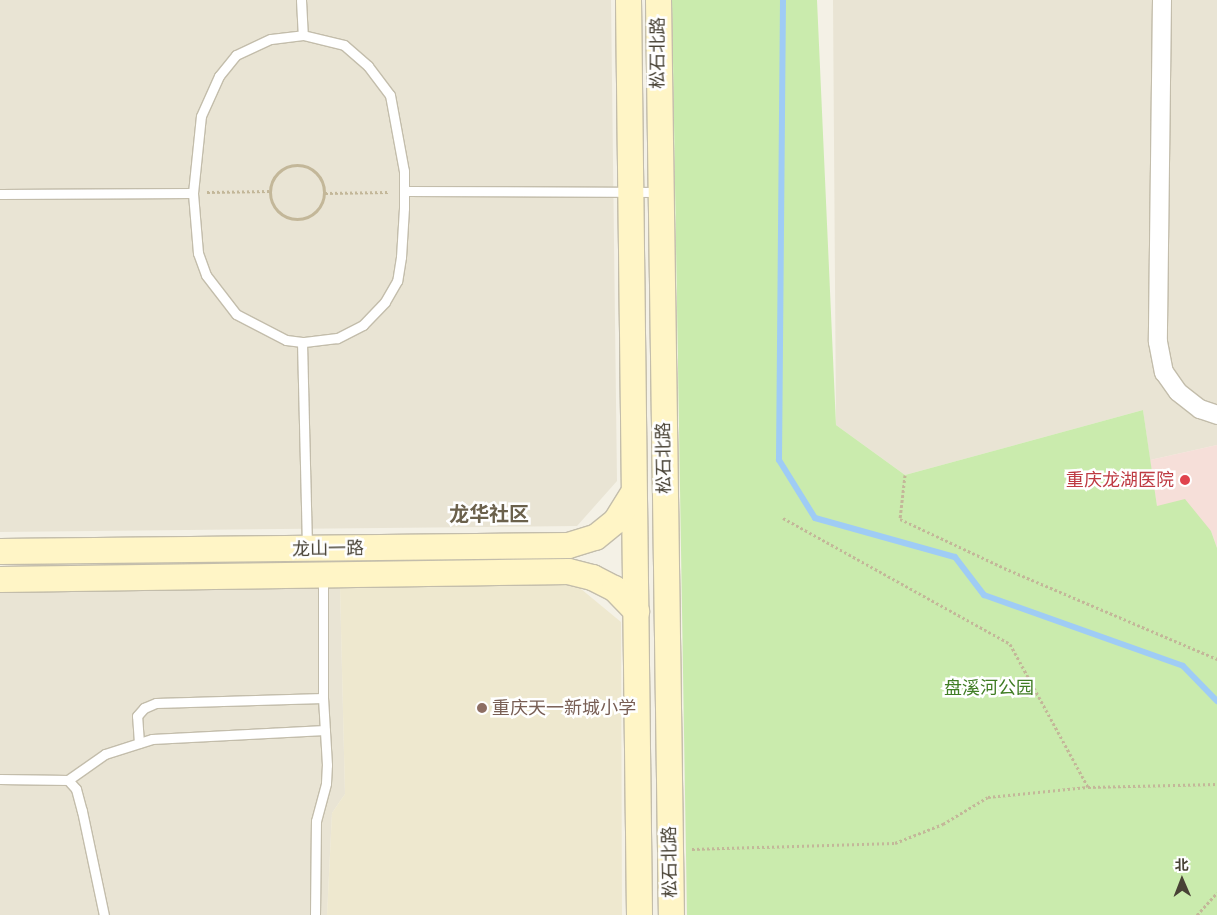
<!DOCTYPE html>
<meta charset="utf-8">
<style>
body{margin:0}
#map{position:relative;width:1217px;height:915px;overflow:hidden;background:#f4f1e6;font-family:"DejaVu Sans","Noto Sans SC",sans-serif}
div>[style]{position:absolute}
.residential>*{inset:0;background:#e9e4d4}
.education>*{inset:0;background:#eee8cf}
.medical>*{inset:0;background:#f6dfd9}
.green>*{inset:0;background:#caebad}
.stream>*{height:6px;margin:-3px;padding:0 3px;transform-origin:3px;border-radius:3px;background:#9fccf5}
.path>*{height:3px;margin-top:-1.5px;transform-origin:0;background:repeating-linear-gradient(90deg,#c3b799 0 2.5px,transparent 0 5px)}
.path>.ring{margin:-1.5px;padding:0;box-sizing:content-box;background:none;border:3px solid #c3b799;border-radius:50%}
.roads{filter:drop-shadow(1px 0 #c3bdab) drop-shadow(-1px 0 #c3bdab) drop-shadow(0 1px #c3bdab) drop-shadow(0 -1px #c3bdab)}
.service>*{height:9px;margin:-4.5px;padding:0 4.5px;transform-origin:4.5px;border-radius:4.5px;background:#fff}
.minor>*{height:18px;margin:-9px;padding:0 9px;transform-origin:9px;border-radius:9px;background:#fff}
.secondary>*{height:25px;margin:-12.5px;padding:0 12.5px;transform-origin:12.5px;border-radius:12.5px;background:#fff5c6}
.dots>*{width:14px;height:14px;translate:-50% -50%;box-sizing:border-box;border:2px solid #fff;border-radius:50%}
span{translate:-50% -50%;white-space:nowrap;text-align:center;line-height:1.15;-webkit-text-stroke:5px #fff;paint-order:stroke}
.street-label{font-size:18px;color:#484235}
.health-label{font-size:18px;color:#be3a42}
.right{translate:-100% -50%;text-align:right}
.park-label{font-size:18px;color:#407d24}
.education-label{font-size:18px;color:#785e54}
.left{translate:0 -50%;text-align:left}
.quarter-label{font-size:20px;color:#6b614c;font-weight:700}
.north{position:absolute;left:1157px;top:855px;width:50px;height:50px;-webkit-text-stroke:4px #fff;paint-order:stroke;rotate:359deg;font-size:14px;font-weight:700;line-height:20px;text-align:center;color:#484235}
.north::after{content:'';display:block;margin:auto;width:18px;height:22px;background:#484235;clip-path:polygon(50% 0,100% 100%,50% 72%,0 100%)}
</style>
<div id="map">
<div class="residential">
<i style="clip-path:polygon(0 0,611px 0,617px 481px,577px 526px,0 532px)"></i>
<i style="clip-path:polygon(833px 0,1217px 0,1217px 445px,1150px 460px,1143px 410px,905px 475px,836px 425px)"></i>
<i style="clip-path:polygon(340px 587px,345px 794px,332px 813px,327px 915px,0 915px,0 592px)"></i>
</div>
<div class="education">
<i style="clip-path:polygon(575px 584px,621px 622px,622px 915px,327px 915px,332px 813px,345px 794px,340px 587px)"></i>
</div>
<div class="medical">
<i style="clip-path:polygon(1217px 445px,1217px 548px,1211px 531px,1157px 506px,1150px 460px)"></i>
</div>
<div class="green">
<i style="clip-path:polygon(672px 0,817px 0,836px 425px,905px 475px,1143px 410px,1157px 506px,1185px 499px,1211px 531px,1217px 548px,1217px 915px,687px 915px)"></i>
</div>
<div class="stream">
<i style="left:783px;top:0;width:460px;rotate:90.5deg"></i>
<i style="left:779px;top:460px;width:68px;rotate:58.2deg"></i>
<i style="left:815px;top:518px;width:145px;rotate:15.6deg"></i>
<i style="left:955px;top:557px;width:48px;rotate:52.7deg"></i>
<i style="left:984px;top:595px;width:211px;rotate:19.6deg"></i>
<i style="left:1183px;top:666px;width:49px;rotate:45.8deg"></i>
</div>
<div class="path">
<i class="ring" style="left:270px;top:165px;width:51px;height:51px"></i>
<i style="left:207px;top:192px;width:63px;rotate:-0.9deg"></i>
<i style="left:325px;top:193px;width:64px;rotate:-0.9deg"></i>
<i style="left:905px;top:475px;width:44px;rotate:96.5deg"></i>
<i style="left:900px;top:519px;width:115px;rotate:25.2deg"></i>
<i style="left:1004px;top:568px;width:232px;rotate:23.1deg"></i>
<i style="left:783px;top:518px;width:260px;rotate:29deg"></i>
<i style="left:1010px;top:644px;width:163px;rotate:61.4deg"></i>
<i style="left:692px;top:849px;width:203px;rotate:-1.7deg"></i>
<i style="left:895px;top:843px;width:52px;rotate:-21.6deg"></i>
<i style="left:943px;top:824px;width:52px;rotate:-31deg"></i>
<i style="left:988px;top:797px;width:100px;rotate:-5.7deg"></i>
<i style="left:1088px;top:787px;width:129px;rotate:-1.3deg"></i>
<i style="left:1197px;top:915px;width:30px;rotate:-48deg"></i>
</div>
<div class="roads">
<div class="service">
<i style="left:301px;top:0;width:35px;rotate:87deg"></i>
<i style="left:303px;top:35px;width:42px;rotate:13.7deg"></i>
<i style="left:344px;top:45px;width:32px;rotate:41deg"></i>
<i style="left:368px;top:66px;width:36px;rotate:53deg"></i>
<i style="left:390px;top:95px;width:77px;rotate:79.6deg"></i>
<i style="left:404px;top:171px;width:37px;rotate:90deg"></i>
<i style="left:404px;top:208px;width:49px;rotate:93.5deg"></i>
<i style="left:401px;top:257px;width:24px;rotate:99deg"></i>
<i style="left:397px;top:281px;width:24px;rotate:120deg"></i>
<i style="left:385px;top:302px;width:32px;rotate:134deg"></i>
<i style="left:363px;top:325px;width:29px;rotate:153deg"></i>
<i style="left:337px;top:338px;width:35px;rotate:173deg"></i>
<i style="left:302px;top:342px;width:16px;rotate:-173deg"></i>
<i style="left:286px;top:340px;width:56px;rotate:-152.5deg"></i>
<i style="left:236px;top:314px;width:49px;rotate:-127.6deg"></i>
<i style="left:206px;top:275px;width:23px;rotate:-110deg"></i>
<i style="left:198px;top:253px;width:60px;rotate:-94.8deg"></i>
<i style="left:193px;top:193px;width:77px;rotate:-84.1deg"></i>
<i style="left:201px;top:116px;width:44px;rotate:-65.8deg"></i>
<i style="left:219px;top:76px;width:27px;rotate:-51deg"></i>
<i style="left:236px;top:55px;width:38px;rotate:-25deg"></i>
<i style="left:271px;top:39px;width:32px;rotate:-7deg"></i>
<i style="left:404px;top:191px;width:255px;rotate:0.2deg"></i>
<i style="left:0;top:194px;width:193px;rotate:-0.3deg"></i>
<i style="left:302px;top:342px;width:205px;rotate:88.6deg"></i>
<i style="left:139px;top:743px;width:27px;rotate:-94deg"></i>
<i style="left:137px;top:716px;width:11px;rotate:-49deg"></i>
<i style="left:144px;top:708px;width:13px;rotate:-23deg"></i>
<i style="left:156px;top:703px;width:167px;rotate:-1.7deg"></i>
<i style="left:0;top:779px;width:68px;rotate:0.8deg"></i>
<i style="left:68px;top:780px;width:45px;rotate:-35.1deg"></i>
<i style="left:105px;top:754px;width:49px;rotate:-17.7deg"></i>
<i style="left:152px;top:739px;width:173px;rotate:-3deg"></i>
<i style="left:68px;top:780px;width:12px;rotate:48deg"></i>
<i style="left:76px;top:789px;width:23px;rotate:75deg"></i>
<i style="left:82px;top:811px;width:106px;rotate:78.1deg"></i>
<i style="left:315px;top:915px;width:94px;rotate:-89.4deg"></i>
<i style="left:316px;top:821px;width:39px;rotate:-75deg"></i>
<i style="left:326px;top:783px;width:18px;rotate:-87deg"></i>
<i style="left:327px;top:765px;width:67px;rotate:-93.4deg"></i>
<i style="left:323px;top:698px;width:121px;rotate:-90deg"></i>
</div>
<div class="minor">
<i style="left:1162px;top:0;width:342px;rotate:90.7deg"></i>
<i style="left:1158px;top:342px;width:31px;rotate:79deg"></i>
<i style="left:1164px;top:372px;width:24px;rotate:55deg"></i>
<i style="left:1178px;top:392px;width:28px;rotate:38deg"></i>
<i style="left:1200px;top:409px;width:18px;rotate:19deg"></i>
</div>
<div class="secondary">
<i style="left:628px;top:0;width:915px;rotate:89.31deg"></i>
<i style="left:658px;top:0;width:915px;rotate:89.19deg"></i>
<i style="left:0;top:551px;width:568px;rotate:-0.61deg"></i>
<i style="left:568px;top:545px;width:28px;rotate:-17deg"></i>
<i style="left:595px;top:537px;width:26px;rotate:-39deg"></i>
<i style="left:615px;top:521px;width:34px;rotate:-58deg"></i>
<i style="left:0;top:579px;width:568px;rotate:-0.81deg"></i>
<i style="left:568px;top:571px;width:25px;rotate:14deg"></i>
<i style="left:592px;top:577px;width:25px;rotate:27deg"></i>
<i style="left:614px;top:588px;width:32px;rotate:46deg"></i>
</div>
</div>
<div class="dots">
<i style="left:1185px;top:480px;background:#e0444e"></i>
<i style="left:482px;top:708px;background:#8d6e63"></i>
</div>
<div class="street-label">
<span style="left:658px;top:53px;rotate:-90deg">松石北路</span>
<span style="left:664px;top:458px;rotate:-91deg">松石北路</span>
<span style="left:328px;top:549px;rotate:-1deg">龙山一路</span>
<span style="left:670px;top:862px;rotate:-91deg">松石北路</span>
</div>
<div class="health-label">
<span class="right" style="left:1174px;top:480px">重庆龙湖医院</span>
</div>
<div class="park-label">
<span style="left:989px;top:688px">盘溪河公园</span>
</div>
<div class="education-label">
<span class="left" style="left:492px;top:708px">重庆天一新城小学</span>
</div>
<div class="quarter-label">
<span style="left:489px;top:514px">龙华社区</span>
</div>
<div class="north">北</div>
</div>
